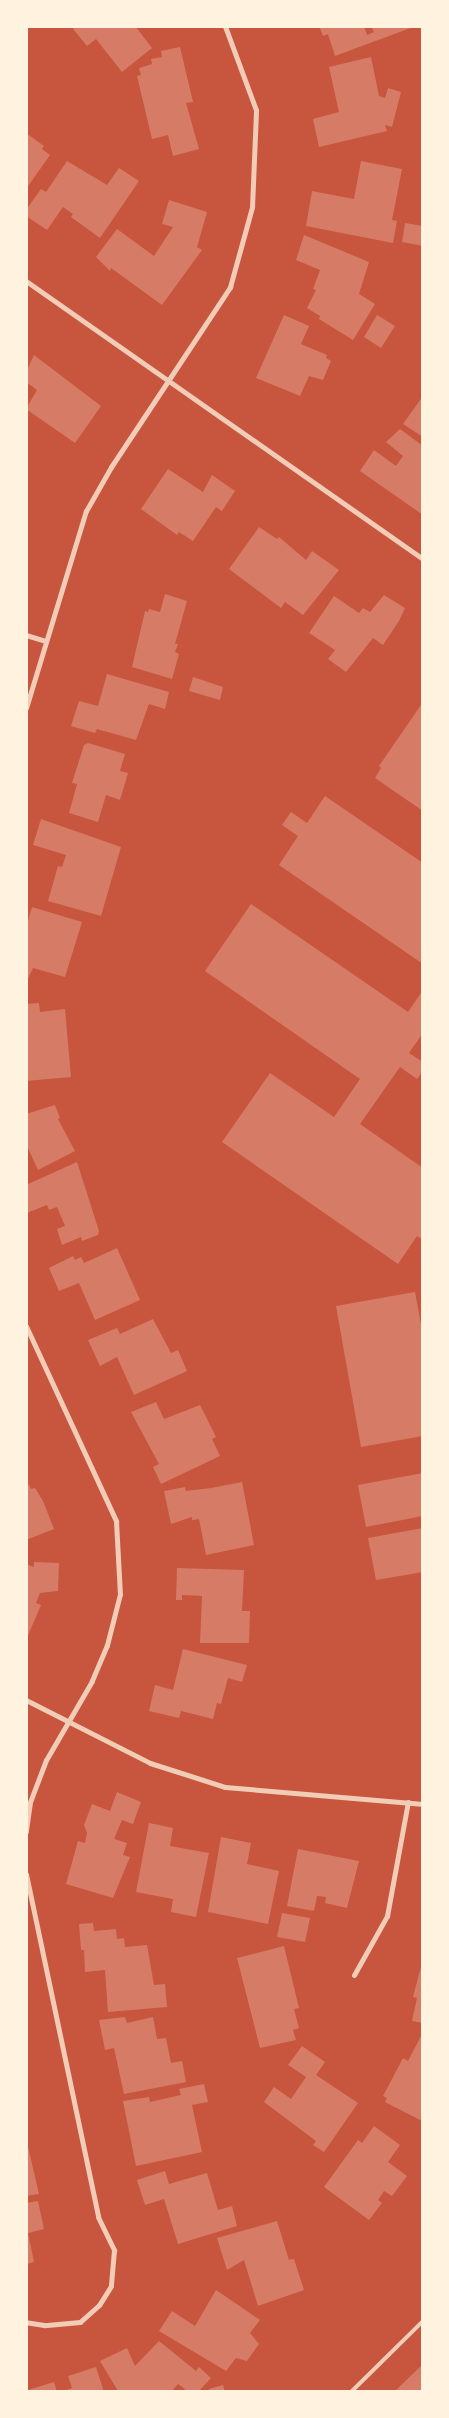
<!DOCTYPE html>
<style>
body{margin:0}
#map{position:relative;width:449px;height:2418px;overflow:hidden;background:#c8553d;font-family:Cabin,sans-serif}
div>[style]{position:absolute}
.building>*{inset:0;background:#d67c66}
.service>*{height:4px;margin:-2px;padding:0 2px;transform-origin:2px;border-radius:2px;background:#f1ccb7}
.minor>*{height:5px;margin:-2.5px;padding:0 2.5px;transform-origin:2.5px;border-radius:2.5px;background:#f1ccb7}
span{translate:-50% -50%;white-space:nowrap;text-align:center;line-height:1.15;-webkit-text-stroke:4px #fff3e0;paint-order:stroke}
.frame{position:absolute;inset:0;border:28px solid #fff3e0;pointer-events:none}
</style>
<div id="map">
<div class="building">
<i style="clip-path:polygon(76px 26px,135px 26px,152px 48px,122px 72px,96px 39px,87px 46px,73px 29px)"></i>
<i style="clip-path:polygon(319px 26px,364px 26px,367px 35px,374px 32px,371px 26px,416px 26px,335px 56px,328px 34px,323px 36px)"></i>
<i style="clip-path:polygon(180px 47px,193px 102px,186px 103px,199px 149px,173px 156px,168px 135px,152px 139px,137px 76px,141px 75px,139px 68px,152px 64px,151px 59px,162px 57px,161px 51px)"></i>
<i style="clip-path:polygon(371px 57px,379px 96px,385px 98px,388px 88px,401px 92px,392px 127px,385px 125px,387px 131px,319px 147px,313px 119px,339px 112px,329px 67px)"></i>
<i style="clip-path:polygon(26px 133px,44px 146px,42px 149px,50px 155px,26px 189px)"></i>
<i style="clip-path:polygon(67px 161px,107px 185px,119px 168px,139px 181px,100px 238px,71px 217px,73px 214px,63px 207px,47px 230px,26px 216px,26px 210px,41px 189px,46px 192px)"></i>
<i style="clip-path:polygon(361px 161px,402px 169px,392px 220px,397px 221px,393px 243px,306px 226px,312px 191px,354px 199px)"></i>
<i style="clip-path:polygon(169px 200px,207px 212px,197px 247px,202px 250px,162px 305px,111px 268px,110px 271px,96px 257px,117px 229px,154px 256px,173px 227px,162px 224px)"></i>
<i style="clip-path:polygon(405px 223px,423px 226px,423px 246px,402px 242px)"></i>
<i style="clip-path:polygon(304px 235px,369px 262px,359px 294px,375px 304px,353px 340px,319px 319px,320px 316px,307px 308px,316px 290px,313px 289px,320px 270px,296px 260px)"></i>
<i style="clip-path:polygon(284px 315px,309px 326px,301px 344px,327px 355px,326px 358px,331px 361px,323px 380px,309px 376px,300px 396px,256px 378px)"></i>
<i style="clip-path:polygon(377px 315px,395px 326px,381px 348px,364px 337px)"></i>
<i style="clip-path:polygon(34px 355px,101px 406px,75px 443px,26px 409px,37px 390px,26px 382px,26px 372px)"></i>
<i style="clip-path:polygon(423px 396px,423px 437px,403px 424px)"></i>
<i style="clip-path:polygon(400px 429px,423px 446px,423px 515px,360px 471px,374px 450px,396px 466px,403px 456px,386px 442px)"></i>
<i style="clip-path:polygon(168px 469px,203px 492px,212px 475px,235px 491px,222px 511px,216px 507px,193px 541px,179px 532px,177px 535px,141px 509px)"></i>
<i style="clip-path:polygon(259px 527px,277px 539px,279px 537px,306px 560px,312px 551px,339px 570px,303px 615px,285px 602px,281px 608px,229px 569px)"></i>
<i style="clip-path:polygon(165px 594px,187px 601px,175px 644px,178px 644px,175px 652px,179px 654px,172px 679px,132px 667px,145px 611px,148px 612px,149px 609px,160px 612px)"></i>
<i style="clip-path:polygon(384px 595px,405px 608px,399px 621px,383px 645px,373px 638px,346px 672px,328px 659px,335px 650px,309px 633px,334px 596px,359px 613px,363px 608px,370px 612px)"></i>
<i style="clip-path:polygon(107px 674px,169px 692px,165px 709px,149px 704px,136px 740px,97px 729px,95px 733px,71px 726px,79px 701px,98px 706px)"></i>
<i style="clip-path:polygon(193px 677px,223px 687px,220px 700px,189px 691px)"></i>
<i style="clip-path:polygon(423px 702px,423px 811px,375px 778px,381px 768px,379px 766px)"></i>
<i style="clip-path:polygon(88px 743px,125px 754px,120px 771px,128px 773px,120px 800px,106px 795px,98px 822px,69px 813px,77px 784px,72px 783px,84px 745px)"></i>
<i style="clip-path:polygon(325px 796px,423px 863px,423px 964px,279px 865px,298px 836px,282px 825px,291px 812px,307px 823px)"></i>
<i style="clip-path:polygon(41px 819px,121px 847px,101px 916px,48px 901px,58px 866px,62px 867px,66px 855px,33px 845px)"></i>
<i style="clip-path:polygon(251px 904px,408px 1012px,423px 990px,423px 1033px,409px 1053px,423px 1062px,423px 1071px,417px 1079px,400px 1067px,360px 1124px,423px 1168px,423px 1240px,417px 1236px,398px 1264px,222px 1142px,270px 1073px,334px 1117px,360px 1079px,205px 971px)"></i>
<i style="clip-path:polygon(32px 907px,82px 922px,65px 977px,33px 968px,26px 983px,26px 927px)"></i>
<i style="clip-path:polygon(39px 1003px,40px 1012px,65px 1009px,71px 1077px,26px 1081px,26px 1004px)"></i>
<i style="clip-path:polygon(55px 1105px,60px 1118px,58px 1119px,75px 1151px,38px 1170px,26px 1144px,26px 1114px)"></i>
<i style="clip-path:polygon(77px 1162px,99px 1231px,98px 1235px,82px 1241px,81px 1237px,62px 1245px,57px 1229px,65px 1226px,57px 1207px,49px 1210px,47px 1205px,27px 1213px,26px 1185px)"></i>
<i style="clip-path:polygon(117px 1248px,140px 1300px,95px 1320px,79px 1283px,59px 1291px,49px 1268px,73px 1256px,75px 1260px,81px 1257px,84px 1263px)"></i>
<i style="clip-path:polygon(415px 1292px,423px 1335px,423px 1436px,361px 1447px,336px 1306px)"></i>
<i style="clip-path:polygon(153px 1319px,171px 1353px,178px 1350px,187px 1371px,134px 1395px,117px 1357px,100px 1366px,88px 1340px,117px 1328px,120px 1334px)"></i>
<i style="clip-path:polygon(156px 1402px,164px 1419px,200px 1405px,216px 1437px,212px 1439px,220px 1456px,161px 1484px,153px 1467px,159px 1464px,131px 1412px)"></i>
<i style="clip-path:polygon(423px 1473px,423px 1516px,366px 1527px,358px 1485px)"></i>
<i style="clip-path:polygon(26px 1479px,31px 1489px,35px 1488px,43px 1501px,54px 1529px,26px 1540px)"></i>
<i style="clip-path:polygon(242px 1482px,254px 1545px,206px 1555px,199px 1519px,192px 1520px,192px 1517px,171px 1524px,164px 1491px,185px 1487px,186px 1491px,211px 1488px)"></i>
<i style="clip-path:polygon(423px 1528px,423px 1572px,376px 1580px,368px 1538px)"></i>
<i style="clip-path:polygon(34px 1562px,59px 1563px,58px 1591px,40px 1593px,36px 1603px,41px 1605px,26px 1640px,26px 1564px,34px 1567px)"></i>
<i style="clip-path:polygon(177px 1568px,244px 1570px,242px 1611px,250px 1611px,249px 1643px,200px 1643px,202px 1596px,182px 1595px,182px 1600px,176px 1600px)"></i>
<i style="clip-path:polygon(183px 1649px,247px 1665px,242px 1682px,228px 1678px,221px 1704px,217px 1703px,213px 1719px,181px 1711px,179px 1718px,149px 1711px,155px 1685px,173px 1690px)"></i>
<i style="clip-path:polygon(117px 1792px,141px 1802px,133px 1824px,122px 1820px,114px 1839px,127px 1843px,123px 1855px,130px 1857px,113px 1898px,66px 1884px,78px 1841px,85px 1843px,87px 1833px,84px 1825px,92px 1804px,110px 1811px)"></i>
<i style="clip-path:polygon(149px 1823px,173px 1828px,170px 1846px,209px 1853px,196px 1917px,171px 1912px,173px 1899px,136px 1892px)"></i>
<i style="clip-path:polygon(221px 1837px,251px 1843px,247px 1864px,279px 1871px,268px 1924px,208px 1912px)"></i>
<i style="clip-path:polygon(298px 1849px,359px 1861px,347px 1908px,325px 1903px,326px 1897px,317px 1896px,314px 1911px,287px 1906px)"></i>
<i style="clip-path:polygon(282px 1913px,310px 1918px,305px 1942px,277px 1937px)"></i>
<i style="clip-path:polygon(93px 1923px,94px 1931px,116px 1929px,117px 1939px,124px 1938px,125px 1947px,147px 1945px,154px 1985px,165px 1984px,167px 2007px,108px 2012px,105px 1970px,85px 1972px,84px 1950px,81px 1950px,79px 1924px)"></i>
<i style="clip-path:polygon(284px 1946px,299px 2008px,294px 2009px,299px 2028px,293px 2030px,296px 2040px,260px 2048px,237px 1958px)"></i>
<i style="clip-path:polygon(423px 1959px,423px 2023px,412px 2021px,417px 1998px,413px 1997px)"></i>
<i style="clip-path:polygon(125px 2017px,127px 2023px,153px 2017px,157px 2039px,166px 2038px,171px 2063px,182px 2061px,186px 2082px,124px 2094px,114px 2048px,105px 2050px,99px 2020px)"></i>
<i style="clip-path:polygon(421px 2036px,423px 2116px,420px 2120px,385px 2102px,387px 2098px,383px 2096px,403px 2058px,408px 2061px)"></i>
<i style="clip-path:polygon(302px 2046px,325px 2062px,316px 2075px,358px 2103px,324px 2152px,313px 2145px,316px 2141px,264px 2102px,274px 2087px,291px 2099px,306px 2077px,288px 2065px)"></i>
<i style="clip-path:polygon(204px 2084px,208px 2102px,192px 2105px,202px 2152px,136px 2166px,123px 2101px,149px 2097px,150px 2102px,181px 2095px,179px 2089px)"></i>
<i style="clip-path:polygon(374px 2126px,400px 2145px,388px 2162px,407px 2176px,392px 2196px,384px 2191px,378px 2200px,382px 2203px,369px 2220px,324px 2187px,358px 2140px,362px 2143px)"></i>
<i style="clip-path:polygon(26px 2138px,39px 2194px,26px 2196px)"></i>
<i style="clip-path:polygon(165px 2171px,169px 2184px,207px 2173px,218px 2210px,232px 2206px,237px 2226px,178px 2244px,164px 2199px,145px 2205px,137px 2180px)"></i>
<i style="clip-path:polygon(38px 2201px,44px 2229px,28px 2233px,34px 2262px,26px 2264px,26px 2203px)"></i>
<i style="clip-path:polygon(277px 2221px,289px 2260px,294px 2259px,304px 2290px,258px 2306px,244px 2260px,227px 2270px,217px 2238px)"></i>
<i style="clip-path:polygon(216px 2290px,260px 2320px,250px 2333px,259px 2344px,247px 2361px,236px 2358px,226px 2371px,159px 2331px,172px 2311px,195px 2326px)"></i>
<i style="clip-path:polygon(159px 2341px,196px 2371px,199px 2367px,211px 2378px,198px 2392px,182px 2392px,185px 2389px,178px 2384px,171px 2392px,118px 2391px,100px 2361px,127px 2348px,135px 2366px)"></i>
<i style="clip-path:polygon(423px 2364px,423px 2392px,394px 2392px)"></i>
<i style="clip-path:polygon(96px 2367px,104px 2392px,61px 2392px,72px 2388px,68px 2376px)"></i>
<i style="clip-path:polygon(54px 2382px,57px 2392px,29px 2392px,28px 2390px)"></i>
<i style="clip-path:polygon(223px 2385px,225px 2392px,210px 2392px,209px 2389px)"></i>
</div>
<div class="service">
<i style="left:351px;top:2392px;width:101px;rotate:-44.6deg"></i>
</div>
<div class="minor">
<i style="left:26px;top:281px;width:485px;rotate:35deg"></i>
<i style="left:26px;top:635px;width:21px;rotate:17deg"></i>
<i style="left:26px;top:708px;width:206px;rotate:-73.1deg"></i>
<i style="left:86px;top:511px;width:51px;rotate:-60.4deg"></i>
<i style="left:111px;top:467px;width:216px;rotate:-56.5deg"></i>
<i style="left:230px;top:287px;width:83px;rotate:-74.6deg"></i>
<i style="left:252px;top:207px;width:97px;rotate:-87.6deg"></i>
<i style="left:256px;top:110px;width:90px;rotate:-110.3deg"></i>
<i style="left:26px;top:1326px;width:215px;rotate:65.2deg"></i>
<i style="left:116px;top:1521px;width:73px;rotate:86.9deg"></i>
<i style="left:120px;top:1594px;width:53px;rotate:104.3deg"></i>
<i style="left:107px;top:1645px;width:39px;rotate:113deg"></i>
<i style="left:92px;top:1681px;width:91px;rotate:120.2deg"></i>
<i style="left:46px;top:1760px;width:45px;rotate:110.9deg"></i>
<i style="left:30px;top:1802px;width:30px;rotate:98deg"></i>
<i style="left:26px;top:1700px;width:139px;rotate:26.9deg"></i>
<i style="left:150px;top:1763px;width:79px;rotate:17.7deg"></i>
<i style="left:225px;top:1787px;width:199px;rotate:4.9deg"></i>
<i style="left:26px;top:1874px;width:350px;rotate:78.1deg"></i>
<i style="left:98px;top:2217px;width:37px;rotate:64deg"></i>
<i style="left:114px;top:2250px;width:36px;rotate:95deg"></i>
<i style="left:111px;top:2286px;width:22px;rotate:122deg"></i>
<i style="left:99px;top:2305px;width:25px;rotate:138deg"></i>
<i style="left:80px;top:2322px;width:36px;rotate:175deg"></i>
<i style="left:44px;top:2325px;width:18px;rotate:-171deg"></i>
<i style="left:354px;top:1975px;width:68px;rotate:-60.8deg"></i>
<i style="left:387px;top:1916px;width:116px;rotate:-79.6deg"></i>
</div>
<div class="frame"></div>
</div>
